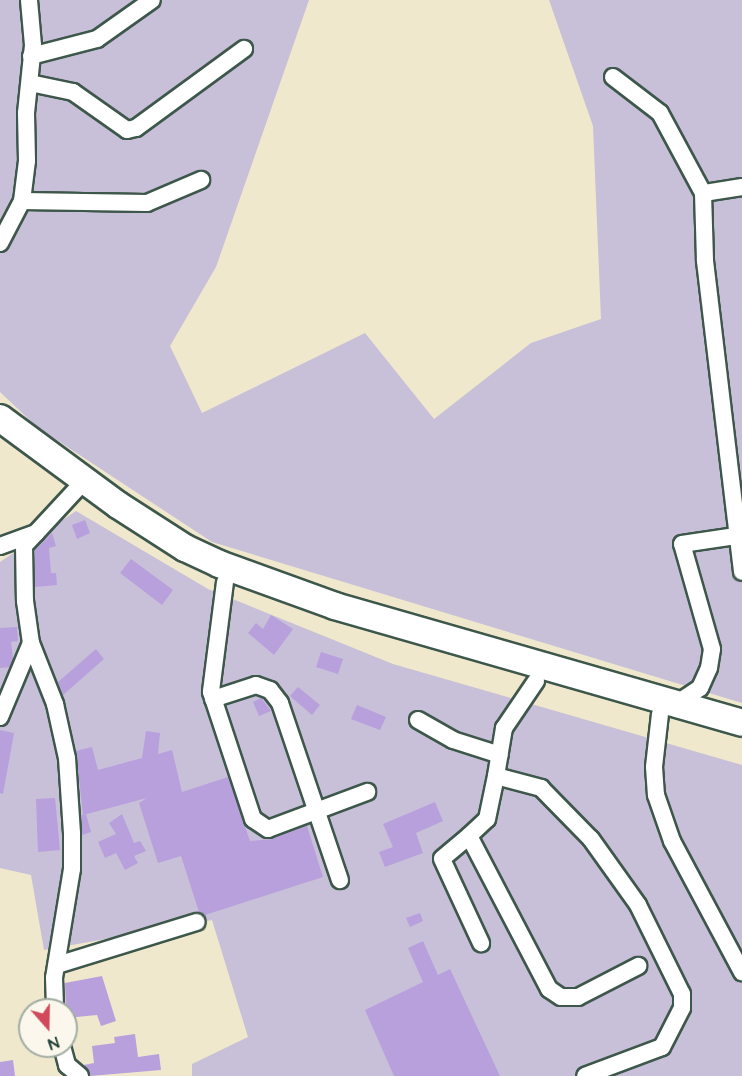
<!DOCTYPE html>
<style>
body{margin:0}
#map{position:relative;width:742px;height:1076px;overflow:hidden;background:#efe8cd;font-family:"Architects Daughter",sans-serif}
div>[style]{position:absolute}
.industrial>*{inset:0;background:#c8bfd8}
.building>*{inset:0;background:#b8a0dd}
.roads{filter:drop-shadow(2px 0 #3e574b) drop-shadow(-2px 0 #3e574b) drop-shadow(0 2px #3e574b) drop-shadow(0 -2px #3e574b)}
.minor>*{height:16px;margin:-8px;padding:0 8px;transform-origin:8px;border-radius:8px;background:#fff}
.highway>*{height:26px;margin:-13px;padding:0 13px;transform-origin:13px;border-radius:13px;background:#fff}
span{translate:-50% -50%;white-space:nowrap;text-align:center;line-height:1.15;-webkit-text-stroke:4.5px #fbf7ec;paint-order:stroke}
.north{position:absolute;left:18px;top:998px;width:60px;height:60px;box-sizing:border-box;background:#fbf7ec;border:2px solid #a3ada2;border-radius:50%;rotate:160deg;font-size:16px;font-weight:700;line-height:24px;text-align:center;color:#1f3d34}
.north::after{content:'';display:block;margin:auto;width:21px;height:27px;background:#d1495b;clip-path:polygon(50% 0,100% 100%,50% 72%,0 100%)}
</style>
<div id="map">
<div class="industrial">
<i style="clip-path:polygon(0 0,309px 0,216px 267px,170px 346px,202px 413px,365px 333px,434px 419px,531px 343px,601px 319px,593px 126px,549px 0,742px 0,742px 703px,212px 542px,37px 427px,0 392px)"></i>
<i style="clip-path:polygon(76px 511px,208px 589px,393px 664px,742px 765px,742px 1076px,192px 1076px,192px 1064px,248px 1037px,212px 920px,44px 950px,31px 875px,0 868px,0 562px)"></i>
</div>
<div class="building">
<i style="clip-path:polygon(85px 520px,90px 533px,77px 539px,72px 525px)"></i>
<i style="clip-path:polygon(52px 533px,56px 546px,49px 548px,51px 573px,56px 573px,57px 585px,35px 587px,35px 550px)"></i>
<i style="clip-path:polygon(131px 559px,173px 590px,162px 605px,120px 573px)"></i>
<i style="clip-path:polygon(271px 615px,293px 629px,274px 655px,248px 633px,256px 623px,263px 629px)"></i>
<i style="clip-path:polygon(17px 627px,18px 641px,11px 642px,13px 659px,10px 667px,0 668px,0 628px)"></i>
<i style="clip-path:polygon(96px 649px,104px 659px,63px 695px,58px 682px)"></i>
<i style="clip-path:polygon(321px 652px,343px 659px,338px 674px,316px 667px)"></i>
<i style="clip-path:polygon(298px 687px,320px 705px,312px 715px,290px 696px)"></i>
<i style="clip-path:polygon(261px 698px,271px 711px,259px 716px,253px 702px)"></i>
<i style="clip-path:polygon(357px 705px,386px 717px,380px 730px,351px 719px)"></i>
<i style="clip-path:polygon(0 730px,14px 733px,3px 794px,0 793px)"></i>
<i style="clip-path:polygon(146px 731px,160px 733px,158px 754px,172px 750px,182px 792px,228px 777px,250px 841px,272px 839px,307px 826px,323px 877px,205px 915px,199px 912px,181px 856px,158px 863px,139px 803px,147px 798px,83px 815px,76px 751px,92px 747px,98px 770px,142px 758px)"></i>
<i style="clip-path:polygon(55px 798px,60px 850px,38px 852px,36px 799px)"></i>
<i style="clip-path:polygon(435px 802px,443px 821px,416px 833px,423px 853px,385px 867px,379px 852px,393px 847px,383px 824px)"></i>
<i style="clip-path:polygon(86px 814px,91px 832px,82px 835px,81px 815px)"></i>
<i style="clip-path:polygon(122px 814px,134px 843px,140px 841px,146px 851px,134px 856px,138px 863px,125px 870px,116px 853px,105px 858px,98px 842px,116px 834px,109px 823px)"></i>
<i style="clip-path:polygon(420px 913px,423px 921px,410px 927px,406px 918px)"></i>
<i style="clip-path:polygon(423px 941px,438px 975px,450px 969px,500px 1076px,394px 1076px,365px 1010px,423px 982px,408px 948px)"></i>
<i style="clip-path:polygon(102px 976px,116px 1021px,101px 1026px,97px 1015px,66px 1018px,65px 983px)"></i>
<i style="clip-path:polygon(135px 1034px,138px 1057px,159px 1054px,161px 1070px,90px 1076px,84px 1065px,94px 1063px,92px 1046px,115px 1043px,114px 1037px)"></i>
<i style="clip-path:polygon(13px 1060px,15px 1076px,0 1076px,0 1062px)"></i>
</div>
<div class="roads">
<div class="minor">
<i style="left:31px;top:56px;width:68px;rotate:-14.4deg"></i>
<i style="left:97px;top:39px;width:67px;rotate:-35.3deg"></i>
<i style="left:613px;top:77px;width:59px;rotate:37.5deg"></i>
<i style="left:660px;top:113px;width:91px;rotate:61.7deg"></i>
<i style="left:30px;top:83px;width:44px;rotate:11.8deg"></i>
<i style="left:73px;top:92px;width:66px;rotate:35.1deg"></i>
<i style="left:127px;top:130px;width:9px;rotate:-13deg"></i>
<i style="left:136px;top:128px;width:134px;rotate:-36.2deg"></i>
<i style="left:742px;top:187px;width:39px;rotate:171deg"></i>
<i style="left:703px;top:193px;width:68px;rotate:88.3deg"></i>
<i style="left:705px;top:261px;width:313px;rotate:83.2deg"></i>
<i style="left:22px;top:201px;width:125px;rotate:0.9deg"></i>
<i style="left:147px;top:203px;width:59px;rotate:-23.1deg"></i>
<i style="left:0;top:243px;width:47px;rotate:-62.4deg"></i>
<i style="left:22px;top:201px;width:40px;rotate:-82.9deg"></i>
<i style="left:27px;top:161px;width:48px;rotate:-91.2deg"></i>
<i style="left:26px;top:113px;width:68px;rotate:-84.1deg"></i>
<i style="left:33px;top:45px;width:45px;rotate:-95.1deg"></i>
<i style="left:36px;top:533px;width:18px;rotate:133deg"></i>
<i style="left:24px;top:546px;width:55px;rotate:89deg"></i>
<i style="left:25px;top:601px;width:42px;rotate:81.9deg"></i>
<i style="left:31px;top:643px;width:66px;rotate:68.5deg"></i>
<i style="left:55px;top:704px;width:55px;rotate:77.5deg"></i>
<i style="left:67px;top:758px;width:75px;rotate:86.2deg"></i>
<i style="left:72px;top:833px;width:36px;rotate:90deg"></i>
<i style="left:72px;top:869px;width:110px;rotate:99.4deg"></i>
<i style="left:54px;top:978px;width:32px;rotate:88deg"></i>
<i style="left:0;top:546px;width:38px;rotate:-20deg"></i>
<i style="left:36px;top:533px;width:72px;rotate:-47.2deg"></i>
<i style="left:225px;top:582px;width:111px;rotate:97.3deg"></i>
<i style="left:211px;top:692px;width:134px;rotate:71.7deg"></i>
<i style="left:253px;top:819px;width:18px;rotate:34deg"></i>
<i style="left:268px;top:829px;width:106px;rotate:-20.5deg"></i>
<i style="left:536px;top:681px;width:57px;rotate:124.2deg"></i>
<i style="left:504px;top:728px;width:49px;rotate:99.5deg"></i>
<i style="left:496px;top:776px;width:47px;rotate:14.9deg"></i>
<i style="left:541px;top:788px;width:71px;rotate:45.6deg"></i>
<i style="left:591px;top:839px;width:81px;rotate:54.5deg"></i>
<i style="left:638px;top:905px;width:99px;rotate:63.7deg"></i>
<i style="left:682px;top:994px;width:14px;rotate:90deg"></i>
<i style="left:682px;top:1008px;width:44px;rotate:117.1deg"></i>
<i style="left:662px;top:1047px;width:82px;rotate:159.4deg"></i>
<i style="left:213px;top:699px;width:45px;rotate:-18deg"></i>
<i style="left:256px;top:685px;width:15px;rotate:20deg"></i>
<i style="left:270px;top:690px;width:16px;rotate:52deg"></i>
<i style="left:280px;top:703px;width:187px;rotate:71.3deg"></i>
<i style="left:676px;top:704px;width:29px;rotate:-34deg"></i>
<i style="left:700px;top:688px;width:22px;rotate:-66deg"></i>
<i style="left:709px;top:668px;width:19px;rotate:-81deg"></i>
<i style="left:712px;top:649px;width:109px;rotate:-105.9deg"></i>
<i style="left:682px;top:544px;width:61px;rotate:-8.5deg"></i>
<i style="left:660px;top:714px;width:53px;rotate:96.5deg"></i>
<i style="left:654px;top:767px;width:28px;rotate:86deg"></i>
<i style="left:656px;top:795px;width:49px;rotate:70.8deg"></i>
<i style="left:672px;top:841px;width:149px;rotate:61.9deg"></i>
<i style="left:0;top:717px;width:80px;rotate:-67.3deg"></i>
<i style="left:418px;top:720px;width:40px;rotate:29.7deg"></i>
<i style="left:453px;top:740px;width:49px;rotate:17.7deg"></i>
<i style="left:496px;top:776px;width:44px;rotate:101.8deg"></i>
<i style="left:487px;top:819px;width:25px;rotate:137deg"></i>
<i style="left:469px;top:836px;width:173px;rotate:62.4deg"></i>
<i style="left:549px;top:989px;width:14px;rotate:34deg"></i>
<i style="left:561px;top:997px;width:17px"></i>
<i style="left:578px;top:997px;width:68px;rotate:-27.3deg"></i>
<i style="left:469px;top:836px;width:35px;rotate:140deg"></i>
<i style="left:442px;top:859px;width:93px;rotate:65.1deg"></i>
<i style="left:57px;top:965px;width:146px;rotate:-17.1deg"></i>
<i style="left:62px;top:1046px;width:20px;rotate:75deg"></i>
<i style="left:67px;top:1065px;width:17px;rotate:40deg"></i>
</div>
<div class="highway">
<i style="left:0;top:418px;width:147px;rotate:36.4deg"></i>
<i style="left:118px;top:505px;width:80px;rotate:32.7deg"></i>
<i style="left:185px;top:548px;width:38px;rotate:25deg"></i>
<i style="left:219px;top:564px;width:123px;rotate:19.9deg"></i>
<i style="left:335px;top:606px;width:423px;rotate:16deg"></i>
</div>
</div>
<div class="north">N</div>
</div>
